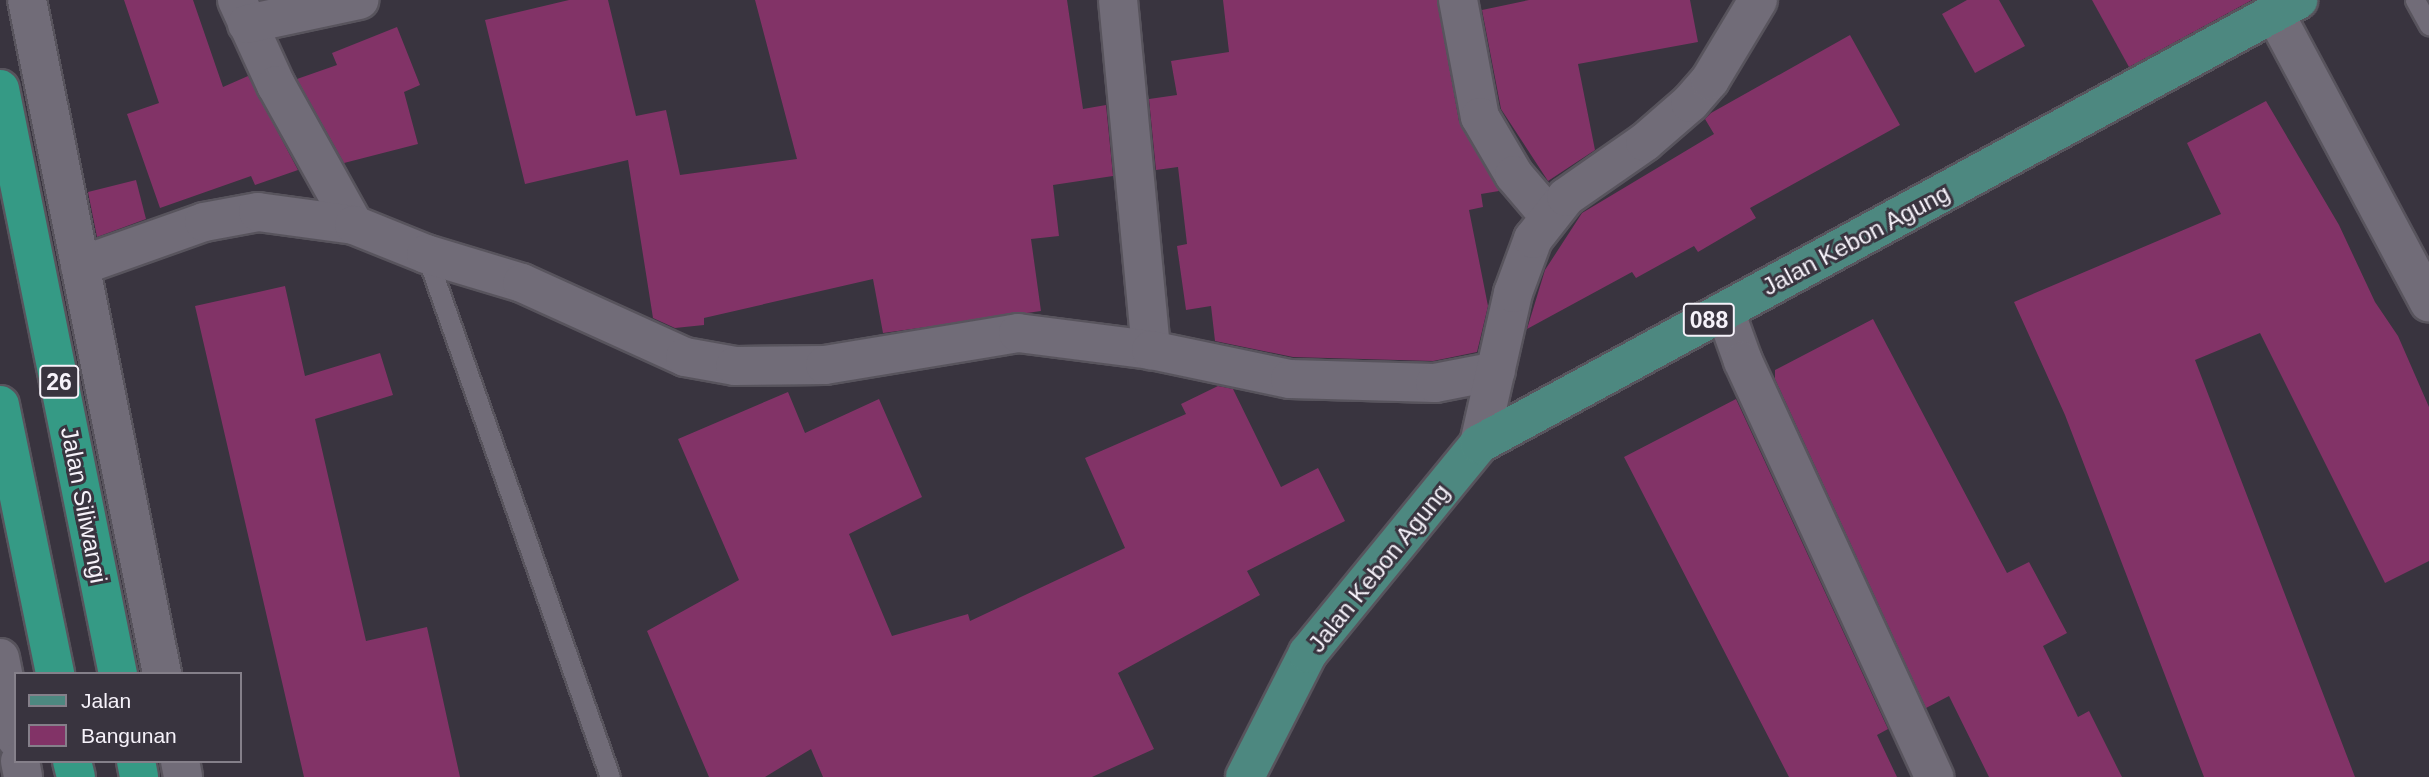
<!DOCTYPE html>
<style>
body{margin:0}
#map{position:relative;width:2429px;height:777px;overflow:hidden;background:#39343f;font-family:Arial,sans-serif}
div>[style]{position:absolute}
.building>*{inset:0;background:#823367}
.roads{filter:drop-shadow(2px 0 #58545d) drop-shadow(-2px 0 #58545d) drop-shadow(0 2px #58545d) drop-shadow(0 -2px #58545d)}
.lane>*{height:19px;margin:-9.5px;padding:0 9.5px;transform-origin:9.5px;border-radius:9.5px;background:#716c78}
.street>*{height:38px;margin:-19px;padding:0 19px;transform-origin:19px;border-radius:19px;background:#716c78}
.secondary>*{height:38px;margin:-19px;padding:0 19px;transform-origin:19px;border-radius:19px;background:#716c78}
.primary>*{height:38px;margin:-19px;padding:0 19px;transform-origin:19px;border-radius:19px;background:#4d8880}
.highway>*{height:38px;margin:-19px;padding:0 19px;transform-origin:19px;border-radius:19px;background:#359a85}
span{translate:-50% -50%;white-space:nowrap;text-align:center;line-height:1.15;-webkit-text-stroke:6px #39343f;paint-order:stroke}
.shield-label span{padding:2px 5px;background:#39343f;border:2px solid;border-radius:5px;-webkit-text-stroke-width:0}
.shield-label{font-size:23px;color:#f6f2fa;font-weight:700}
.street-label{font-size:24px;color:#f6f2fa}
.legend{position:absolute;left:14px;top:672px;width:228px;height:91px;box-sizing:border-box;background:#39343f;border:2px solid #85808a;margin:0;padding:9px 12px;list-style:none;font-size:21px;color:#f6f2fa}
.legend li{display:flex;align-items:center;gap:14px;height:35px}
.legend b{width:35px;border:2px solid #85808a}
</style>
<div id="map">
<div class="building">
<i style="clip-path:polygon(124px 0,193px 0,223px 87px,248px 76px,298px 170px,255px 185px,251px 176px,160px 208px,127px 114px,159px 103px)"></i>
<i style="clip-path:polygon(569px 0,608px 0,636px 116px,666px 110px,680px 175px,797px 159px,755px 0,1067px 0,1083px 109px,1106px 105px,1113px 176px,1053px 185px,1059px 236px,1031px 239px,1041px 311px,883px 333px,873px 279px,704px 318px,704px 325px,675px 328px,653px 318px,628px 160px,525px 184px,485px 20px)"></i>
<i style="clip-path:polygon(1223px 0,1437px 0,1459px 121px,1499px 191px,1481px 194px,1483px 207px,1469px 210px,1488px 306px,1477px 352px,1433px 361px,1293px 357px,1215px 341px,1211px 306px,1186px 310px,1177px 246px,1187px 244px,1178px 167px,1156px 170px,1149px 99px,1177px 95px,1171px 61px,1229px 52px)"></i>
<i style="clip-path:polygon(1529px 0,1690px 0,1698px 42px,1578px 64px,1595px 150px,1548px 181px,1501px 109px,1482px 10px)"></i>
<i style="clip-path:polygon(1967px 0,1999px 0,2025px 46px,1975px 73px,1942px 14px)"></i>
<i style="clip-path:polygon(2092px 0,2252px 0,2129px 67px)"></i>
<i style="clip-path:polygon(397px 27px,420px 85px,404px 92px,418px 144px,344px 163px,297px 79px,337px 65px,332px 53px)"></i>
<i style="clip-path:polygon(1850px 35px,1900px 125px,1750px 208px,1756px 218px,1698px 252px,1694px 246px,1636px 278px,1632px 272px,1527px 329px,1545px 270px,1582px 213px,1714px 134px,1705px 119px,1711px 113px)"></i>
<i style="clip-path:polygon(2266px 101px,2339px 225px,2375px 302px,2398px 336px,2429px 407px,2429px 561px,2385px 583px,2260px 333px,2195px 360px,2355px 777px,2204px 777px,2065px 415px,2014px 302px,2221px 214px,2187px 143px)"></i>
<i style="clip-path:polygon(136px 180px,146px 219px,97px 237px,88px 192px)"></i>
<i style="clip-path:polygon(285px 286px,305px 376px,380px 353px,393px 395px,315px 419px,366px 641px,427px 627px,460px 777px,304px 777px,195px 306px)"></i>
<i style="clip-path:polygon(1873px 319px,2007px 573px,2029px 562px,2067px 633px,2043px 646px,2078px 717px,2089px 711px,2122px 777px,1989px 777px,1949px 696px,1926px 708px,1775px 379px,1775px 370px)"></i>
<i style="clip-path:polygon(1218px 386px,1233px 389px,1281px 487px,1318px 468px,1345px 521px,1247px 571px,1260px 595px,1118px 673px,1154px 749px,1092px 777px,823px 777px,811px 749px,765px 777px,709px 777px,647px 631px,739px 580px,678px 439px,788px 392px,805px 433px,879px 399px,922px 497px,849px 534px,892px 636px,968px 614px,970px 621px,1125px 548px,1085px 458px,1186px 414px,1181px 404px)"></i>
<i style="clip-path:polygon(1736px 399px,1888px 729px,1877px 735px,1897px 777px,1789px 777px,1624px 457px)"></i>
</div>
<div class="roads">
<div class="lane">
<i style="left:2415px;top:0;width:29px;rotate:61deg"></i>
<i style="left:426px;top:254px;width:554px;rotate:70.62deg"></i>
</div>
<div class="street">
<i style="left:237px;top:0;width:94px;rotate:65.4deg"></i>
<i style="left:276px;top:85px;width:160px;rotate:60.9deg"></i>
<i style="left:1118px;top:0;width:352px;rotate:84.6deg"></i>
<i style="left:1458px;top:0;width:119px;rotate:79.4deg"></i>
<i style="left:1480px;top:117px;width:67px;rotate:59.6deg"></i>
<i style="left:1514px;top:175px;width:54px;rotate:49.5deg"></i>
<i style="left:2275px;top:14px;width:327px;rotate:61.9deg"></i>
<i style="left:247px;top:24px;width:115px;rotate:-12.1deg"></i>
<i style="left:80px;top:266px;width:132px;rotate:-19.5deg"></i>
<i style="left:204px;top:222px;width:55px;rotate:-10.5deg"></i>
<i style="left:258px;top:212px;width:97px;rotate:7.7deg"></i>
<i style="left:354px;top:225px;width:78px;rotate:21.9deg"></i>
<i style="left:426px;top:254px;width:100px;rotate:16.8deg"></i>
<i style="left:522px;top:283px;width:179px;rotate:24.4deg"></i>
<i style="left:685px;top:357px;width:51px;rotate:10.2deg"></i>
<i style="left:735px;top:366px;width:90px;rotate:-0.6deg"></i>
<i style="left:825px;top:365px;width:196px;rotate:-9.4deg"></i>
<i style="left:1018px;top:333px;width:134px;rotate:7.3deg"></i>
<i style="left:1151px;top:350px;width:142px;rotate:11.8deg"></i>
<i style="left:1290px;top:379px;width:145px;rotate:1.6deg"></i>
<i style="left:1435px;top:383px;width:62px;rotate:-11.1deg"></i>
<i style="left:1725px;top:311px;width:53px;rotate:70.2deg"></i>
<i style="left:1743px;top:361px;width:458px;rotate:65.3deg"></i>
<i style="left:1479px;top:444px;width:155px;rotate:-77.3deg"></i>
<i style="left:1513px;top:293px;width:58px;rotate:-69.7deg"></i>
<i style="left:1533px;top:239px;width:53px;rotate:-51.8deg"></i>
<i style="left:1566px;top:197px;width:96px;rotate:-34.8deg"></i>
<i style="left:1645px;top:142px;width:60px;rotate:-40.9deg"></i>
<i style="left:1690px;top:103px;width:30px;rotate:-49deg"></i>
<i style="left:1710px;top:80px;width:93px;rotate:-59deg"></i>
</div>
<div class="secondary">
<i style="left:27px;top:0;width:687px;rotate:78.67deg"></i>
<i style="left:0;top:658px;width:82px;rotate:78.7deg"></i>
<i style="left:20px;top:761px;width:16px;rotate:79deg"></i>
<i style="left:180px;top:761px;width:16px;rotate:79deg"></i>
</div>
<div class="primary">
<i style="left:1245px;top:777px;width:139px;rotate:-63.1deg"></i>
<i style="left:1308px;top:653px;width:270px;rotate:-50.7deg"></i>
<i style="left:1479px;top:444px;width:932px;rotate:-28.46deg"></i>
</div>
<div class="highway">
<i style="left:0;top:89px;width:597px;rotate:78.6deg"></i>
<i style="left:0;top:405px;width:275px;rotate:78.4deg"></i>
<i style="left:72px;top:761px;width:16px;rotate:76deg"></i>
<i style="left:136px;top:761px;width:16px;rotate:79deg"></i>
</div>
</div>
<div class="shield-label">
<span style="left:1709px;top:320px">088</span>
<span style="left:59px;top:382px">26</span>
</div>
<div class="street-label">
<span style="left:1856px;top:240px;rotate:-28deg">Jalan Kebon Agung</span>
<span style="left:84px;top:505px;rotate:79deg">Jalan Siliwangi</span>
<span style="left:1379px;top:568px;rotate:-51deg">Jalan Kebon Agung</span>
</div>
<ul class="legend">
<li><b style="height:9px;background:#4d8880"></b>Jalan</li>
<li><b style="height:19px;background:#823367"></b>Bangunan</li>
</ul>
</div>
